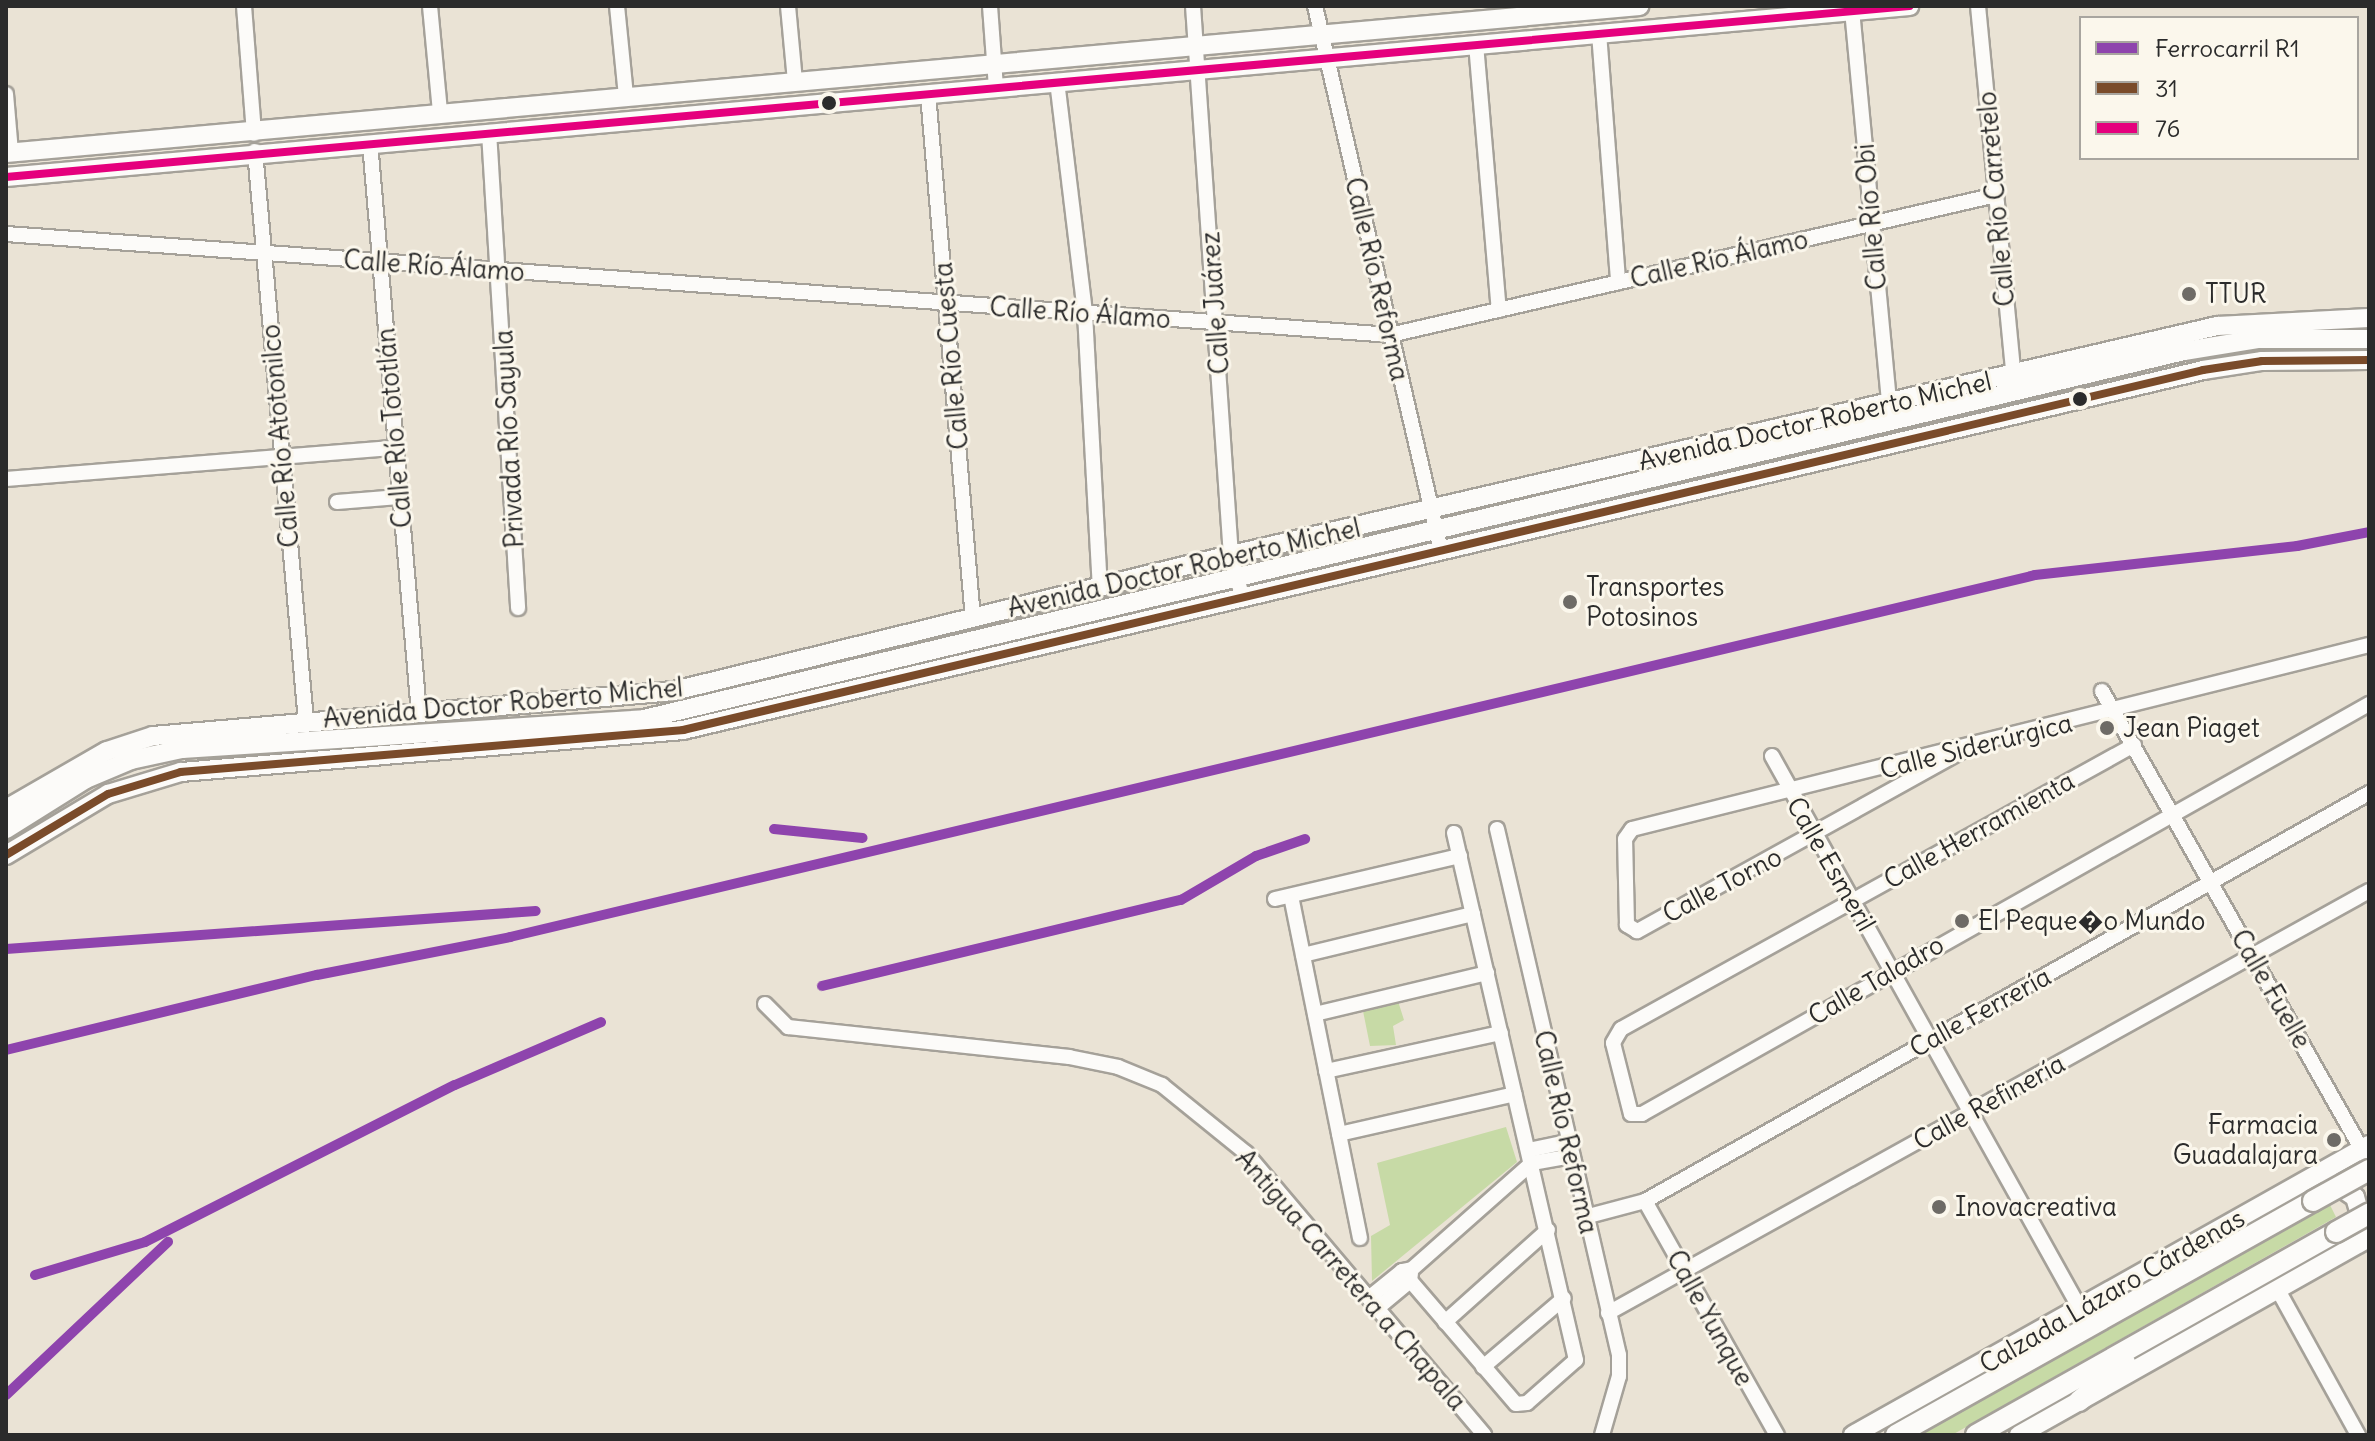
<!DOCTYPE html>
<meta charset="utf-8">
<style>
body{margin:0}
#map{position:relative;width:2375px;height:1441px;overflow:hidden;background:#eae3d5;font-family:Delius,sans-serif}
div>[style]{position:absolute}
.green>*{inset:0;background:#c7daa6}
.roads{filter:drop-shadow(2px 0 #a5a199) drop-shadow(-2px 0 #a5a199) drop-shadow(0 2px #a5a199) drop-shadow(0 -2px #a5a199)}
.minor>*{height:14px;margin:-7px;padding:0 7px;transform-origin:7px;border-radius:7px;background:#fcfbf9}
.major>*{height:18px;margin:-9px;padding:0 9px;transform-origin:9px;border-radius:9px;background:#fcfbf9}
.highway>*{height:20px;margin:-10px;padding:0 10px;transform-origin:10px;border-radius:10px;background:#fcfbf9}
.bridges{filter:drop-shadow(2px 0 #a5a199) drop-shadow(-2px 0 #a5a199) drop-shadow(0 2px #a5a199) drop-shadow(0 -2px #a5a199)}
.highway-bridge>*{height:20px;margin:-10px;padding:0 10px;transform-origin:10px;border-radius:10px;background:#fcfbf9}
.bus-1>*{height:8px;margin:-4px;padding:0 4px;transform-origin:4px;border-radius:4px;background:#7a4b2a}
.bus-2>*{height:8px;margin:-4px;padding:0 4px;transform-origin:4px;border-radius:4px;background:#e5007d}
.rail-1>*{height:10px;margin:-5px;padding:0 5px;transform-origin:5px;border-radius:5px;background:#8e44ad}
.dots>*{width:22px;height:22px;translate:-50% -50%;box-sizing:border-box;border:4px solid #fbf7ec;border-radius:50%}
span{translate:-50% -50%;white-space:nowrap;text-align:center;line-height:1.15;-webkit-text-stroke:6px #fbf7ec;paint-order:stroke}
.street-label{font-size:26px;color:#2b2b2b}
.poi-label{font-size:26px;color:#2b2b2b}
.left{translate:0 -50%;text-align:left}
.right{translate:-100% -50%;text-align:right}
.frame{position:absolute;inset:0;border:8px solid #2b2b2b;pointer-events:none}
.legend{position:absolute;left:2079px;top:16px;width:280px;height:144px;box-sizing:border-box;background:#fbf7ec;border:2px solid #a8a59f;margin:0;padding:10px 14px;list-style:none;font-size:24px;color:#2b2b2b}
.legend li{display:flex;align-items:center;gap:16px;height:40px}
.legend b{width:40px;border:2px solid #a8a59f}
</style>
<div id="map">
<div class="green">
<i style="clip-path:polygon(1398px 1001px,1404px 1020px,1393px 1026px,1396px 1045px,1370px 1046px,1363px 1011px)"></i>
<i style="clip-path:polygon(1506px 1127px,1517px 1162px,1372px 1281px,1371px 1236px,1390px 1225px,1377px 1163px)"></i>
<i style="clip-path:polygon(2329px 1203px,2336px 1217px,1952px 1435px,1912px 1435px)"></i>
</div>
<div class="roads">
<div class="minor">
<i style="left:244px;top:6px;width:128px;rotate:85.5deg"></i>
<i style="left:430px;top:6px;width:106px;rotate:84.6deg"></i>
<i style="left:617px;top:6px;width:90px;rotate:84.3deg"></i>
<i style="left:788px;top:6px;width:75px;rotate:84.7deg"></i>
<i style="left:990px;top:6px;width:81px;rotate:85.8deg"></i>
<i style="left:1193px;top:6px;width:551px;rotate:86.05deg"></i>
<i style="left:1231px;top:556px;width:45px;rotate:74.4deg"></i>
<i style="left:1315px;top:6px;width:559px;rotate:76.98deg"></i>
<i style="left:1978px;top:6px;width:376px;rotate:84.5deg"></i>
<i style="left:1852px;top:10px;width:402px;rotate:84.6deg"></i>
<i style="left:1599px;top:33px;width:250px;rotate:85.6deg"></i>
<i style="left:1476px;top:44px;width:267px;rotate:85.1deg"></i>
<i style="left:1057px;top:81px;width:234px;rotate:83.1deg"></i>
<i style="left:1085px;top:313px;width:275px;rotate:86.9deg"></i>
<i style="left:6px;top:94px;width:58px;rotate:85.1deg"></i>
<i style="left:928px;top:94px;width:527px;rotate:85.1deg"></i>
<i style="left:489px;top:132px;width:477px;rotate:86.5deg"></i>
<i style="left:370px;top:143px;width:572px;rotate:85.09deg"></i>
<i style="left:255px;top:151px;width:572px;rotate:84.89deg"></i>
<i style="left:6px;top:234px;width:1388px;rotate:4.17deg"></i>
<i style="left:1390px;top:335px;width:622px;rotate:-13.01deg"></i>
<i style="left:6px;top:479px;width:390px;rotate:-4.6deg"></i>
<i style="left:337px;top:502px;width:62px;rotate:-4.6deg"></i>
<i style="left:2102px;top:691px;width:536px;rotate:60.47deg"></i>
<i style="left:2134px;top:745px;width:586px;rotate:151.03deg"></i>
<i style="left:1621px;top:1029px;width:16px;rotate:120deg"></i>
<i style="left:1613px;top:1043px;width:73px;rotate:75.8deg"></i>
<i style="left:1631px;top:1114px;width:11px"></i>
<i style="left:1642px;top:1114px;width:835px;rotate:-29.42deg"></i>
<i style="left:1964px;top:750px;width:374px;rotate:151deg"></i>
<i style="left:1637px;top:931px;width:12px;rotate:-149deg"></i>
<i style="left:1627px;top:925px;width:86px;rotate:-91.3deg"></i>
<i style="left:1625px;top:839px;width:12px;rotate:-55deg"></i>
<i style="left:1632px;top:829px;width:760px;rotate:-14.02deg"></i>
<i style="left:1772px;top:756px;width:631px;rotate:60.87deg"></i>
<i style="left:1497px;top:829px;width:540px;rotate:76.94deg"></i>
<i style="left:1619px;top:1355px;width:21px;rotate:90deg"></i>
<i style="left:1619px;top:1376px;width:61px;rotate:106.1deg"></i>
<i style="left:1291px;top:896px;width:349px;rotate:78.6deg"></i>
<i style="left:1275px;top:899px;width:190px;rotate:-13.1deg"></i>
<i style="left:1303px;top:955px;width:175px;rotate:-13.6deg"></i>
<i style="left:765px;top:1004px;width:33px;rotate:45deg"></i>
<i style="left:788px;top:1027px;width:283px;rotate:6.1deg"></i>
<i style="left:1069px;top:1057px;width:50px;rotate:11.5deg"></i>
<i style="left:1118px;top:1067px;width:48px;rotate:22.2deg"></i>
<i style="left:1162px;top:1085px;width:108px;rotate:39deg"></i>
<i style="left:1246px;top:1153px;width:369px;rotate:49.8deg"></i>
<i style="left:1315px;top:1014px;width:177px;rotate:-13.4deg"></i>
<i style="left:1326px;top:1071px;width:179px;rotate:-12.3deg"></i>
<i style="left:1339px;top:1134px;width:180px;rotate:-12.8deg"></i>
<i style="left:1529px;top:1150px;width:40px;rotate:-12deg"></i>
<i style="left:1645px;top:1201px;width:269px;rotate:60.6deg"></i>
<i style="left:1585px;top:1217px;width:62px;rotate:-14.9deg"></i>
<i style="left:1645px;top:1201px;width:831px;rotate:-29.4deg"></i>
<i style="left:1402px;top:1271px;width:175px;rotate:49.4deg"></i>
<i style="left:1516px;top:1404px;width:11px;rotate:-5deg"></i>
<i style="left:1527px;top:1403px;width:65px;rotate:-41.3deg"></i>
<i style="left:1576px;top:1360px;width:541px;rotate:-103.03deg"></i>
<i style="left:2278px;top:1290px;width:166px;rotate:61.1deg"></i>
<i style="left:1370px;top:1297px;width:41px;rotate:-39.1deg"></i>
<i style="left:1402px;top:1271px;width:10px;rotate:-11deg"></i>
<i style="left:1412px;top:1269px;width:160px;rotate:-41.5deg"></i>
<i style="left:1532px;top:1163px;width:40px;rotate:-10deg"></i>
<i style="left:1379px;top:1307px;width:40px;rotate:-40deg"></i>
<i style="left:1410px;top:1281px;width:8px;rotate:-83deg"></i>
<i style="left:1608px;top:1313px;width:870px;rotate:-29.01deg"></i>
<i style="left:1445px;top:1322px;width:138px;rotate:-41.8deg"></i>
<i style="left:1483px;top:1367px;width:106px;rotate:-40.4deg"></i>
</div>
<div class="major">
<i style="left:6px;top:153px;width:1640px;rotate:-5.14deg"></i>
<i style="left:6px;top:177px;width:1911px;rotate:-5.13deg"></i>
<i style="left:6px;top:809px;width:116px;rotate:-29.9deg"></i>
<i style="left:107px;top:751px;width:48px;rotate:-18.1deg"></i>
<i style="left:153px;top:736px;width:523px;rotate:-4.94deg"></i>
<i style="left:674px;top:691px;width:525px;rotate:-13.77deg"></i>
<i style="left:1184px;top:566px;width:1061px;rotate:-13.08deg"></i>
<i style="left:2217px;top:326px;width:152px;rotate:-3deg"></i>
<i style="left:6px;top:829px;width:94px;rotate:-32deg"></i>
<i style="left:86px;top:779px;width:49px;rotate:-22.9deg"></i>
<i style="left:131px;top:760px;width:52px;rotate:-12.2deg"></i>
<i style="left:182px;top:749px;width:463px;rotate:-3.7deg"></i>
<i style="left:644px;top:719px;width:1583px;rotate:-13.44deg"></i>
<i style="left:2184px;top:351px;width:76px;rotate:-9.1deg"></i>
<i style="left:2259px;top:339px;width:110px"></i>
<i style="left:6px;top:855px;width:119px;rotate:-30.9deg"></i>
<i style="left:108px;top:794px;width:76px;rotate:-16.8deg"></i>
<i style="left:181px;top:772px;width:504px;rotate:-4.78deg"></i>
<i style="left:683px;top:730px;width:1562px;rotate:-13.32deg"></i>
<i style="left:2203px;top:370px;width:60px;rotate:-8.7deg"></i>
<i style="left:2262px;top:361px;width:107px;rotate:-0.5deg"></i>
<i style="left:2331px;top:1181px;width:29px;rotate:34deg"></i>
<i style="left:2355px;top:1197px;width:32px;rotate:74deg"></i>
<i style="left:1853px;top:1435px;width:592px;rotate:-29.34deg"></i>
<i style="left:2019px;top:1435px;width:402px;rotate:-29.4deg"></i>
</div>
<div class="highway">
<i style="left:2008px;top:1351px;width:53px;rotate:-22.2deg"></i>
<i style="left:2079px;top:1401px;width:60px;rotate:-39.6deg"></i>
<i style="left:1896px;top:1435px;width:478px;rotate:-29.3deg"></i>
<i style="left:1976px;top:1435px;width:413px;rotate:-29.4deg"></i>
</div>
</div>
<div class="bridges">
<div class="highway-bridge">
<i style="left:2313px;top:1201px;width:64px;rotate:-29deg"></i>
<i style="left:2336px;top:1232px;width:38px;rotate:-29deg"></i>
</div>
</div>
<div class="bus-1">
<i style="left:6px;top:855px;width:119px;rotate:-30.9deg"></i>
<i style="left:108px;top:794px;width:76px;rotate:-16.8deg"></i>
<i style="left:181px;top:772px;width:504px;rotate:-4.78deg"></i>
<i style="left:683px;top:730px;width:1562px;rotate:-13.32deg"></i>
<i style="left:2203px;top:370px;width:60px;rotate:-8.7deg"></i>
<i style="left:2262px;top:361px;width:107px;rotate:-0.5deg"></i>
</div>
<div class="bus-2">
<i style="left:6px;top:177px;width:1911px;rotate:-5.13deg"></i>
</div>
<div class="rail-1">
<i style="left:774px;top:829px;width:89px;rotate:5.8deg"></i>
<i style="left:6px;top:949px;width:531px;rotate:-4.1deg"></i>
<i style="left:822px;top:986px;width:369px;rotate:-13.5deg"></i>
<i style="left:1181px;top:900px;width:87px;rotate:-30.4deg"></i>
<i style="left:1256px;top:856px;width:52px;rotate:-19.1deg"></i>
<i style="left:6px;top:1050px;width:320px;rotate:-13.6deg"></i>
<i style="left:317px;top:975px;width:197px;rotate:-11.1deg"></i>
<i style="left:510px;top:937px;width:1567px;rotate:-13.35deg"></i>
<i style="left:2035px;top:575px;width:264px;rotate:-6.3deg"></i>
<i style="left:2297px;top:546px;width:73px;rotate:-11deg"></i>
<i style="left:35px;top:1275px;width:115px;rotate:-16.7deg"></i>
<i style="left:145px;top:1242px;width:347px;rotate:-26.9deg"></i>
<i style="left:455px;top:1085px;width:159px;rotate:-23.3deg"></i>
<i style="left:6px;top:1395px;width:223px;rotate:-43.4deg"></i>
</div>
<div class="dots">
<i style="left:829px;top:103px;background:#2b2b2b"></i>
<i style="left:2189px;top:294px;background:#6e6b66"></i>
<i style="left:2080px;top:399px;background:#2b2b2b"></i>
<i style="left:1570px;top:602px;background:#6e6b66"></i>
<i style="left:2107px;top:728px;background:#6e6b66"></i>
<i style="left:1962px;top:921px;background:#6e6b66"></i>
<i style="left:2334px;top:1140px;background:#6e6b66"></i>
<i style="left:1939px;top:1207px;background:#6e6b66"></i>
</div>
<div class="street-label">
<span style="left:1996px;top:199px;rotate:-95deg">Calle Río Carretelo</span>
<span style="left:1871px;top:217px;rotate:-95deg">Calle Río Obi</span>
<span style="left:1719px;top:259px;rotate:-13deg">Calle Río Álamo</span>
<span style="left:434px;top:266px;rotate:4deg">Calle Río Álamo</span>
<span style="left:1377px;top:279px;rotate:77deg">Calle Río Reforma</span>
<span style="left:1215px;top:303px;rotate:-94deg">Calle Juárez</span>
<span style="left:1080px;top:313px;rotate:4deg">Calle Río Álamo</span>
<span style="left:951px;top:356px;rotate:-95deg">Calle Río Cuesta</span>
<span style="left:1815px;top:421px;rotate:-13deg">Avenida Doctor Roberto Michel</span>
<span style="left:394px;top:428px;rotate:-95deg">Calle Río Tototlán</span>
<span style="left:280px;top:436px;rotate:-95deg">Calle Río Atotonilco</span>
<span style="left:509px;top:439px;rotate:-93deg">Privada Río Sayula</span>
<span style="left:1184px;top:568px;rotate:-13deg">Avenida Doctor Roberto Michel</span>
<span style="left:503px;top:703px;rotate:-5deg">Avenida Doctor Roberto Michel</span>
<span style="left:1976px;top:746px;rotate:-14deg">Calle Siderúrgica</span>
<span style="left:1979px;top:830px;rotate:-29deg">Calle Herramienta</span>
<span style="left:1831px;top:864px;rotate:60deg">Calle Esmeril</span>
<span style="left:1722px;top:885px;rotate:-28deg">Calle Torno</span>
<span style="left:1876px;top:980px;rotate:-30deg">Calle Taladro</span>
<span style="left:2271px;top:989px;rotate:60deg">Calle Fuelle</span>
<span style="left:1980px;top:1012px;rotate:-29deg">Calle Ferrería</span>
<span style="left:1989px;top:1102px;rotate:-29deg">Calle Refinería</span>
<span style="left:1566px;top:1132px;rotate:77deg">Calle Río Reforma</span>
<span style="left:1351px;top:1280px;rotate:49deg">Antigua Carretera a Chapala</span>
<span style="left:2112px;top:1291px;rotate:-30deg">Calzada Lázaro Cárdenas</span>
<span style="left:1710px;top:1318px;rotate:61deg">Calle Yunque</span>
</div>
<div class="poi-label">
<span class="left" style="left:2205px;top:294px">TTUR</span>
<span class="left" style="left:1586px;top:602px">Transportes<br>Potosinos</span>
<span class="left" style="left:2123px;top:728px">Jean Piaget</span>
<span class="left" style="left:1978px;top:921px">El Peque�o Mundo</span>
<span class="right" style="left:2318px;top:1140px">Farmacia<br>Guadalajara</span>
<span class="left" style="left:1955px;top:1207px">Inovacreativa</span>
</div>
<div class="frame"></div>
<ul class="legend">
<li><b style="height:10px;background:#8e44ad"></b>Ferrocarril R1</li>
<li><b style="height:10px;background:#7a4b2a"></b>31</li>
<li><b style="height:10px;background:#e5007d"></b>76</li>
</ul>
</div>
